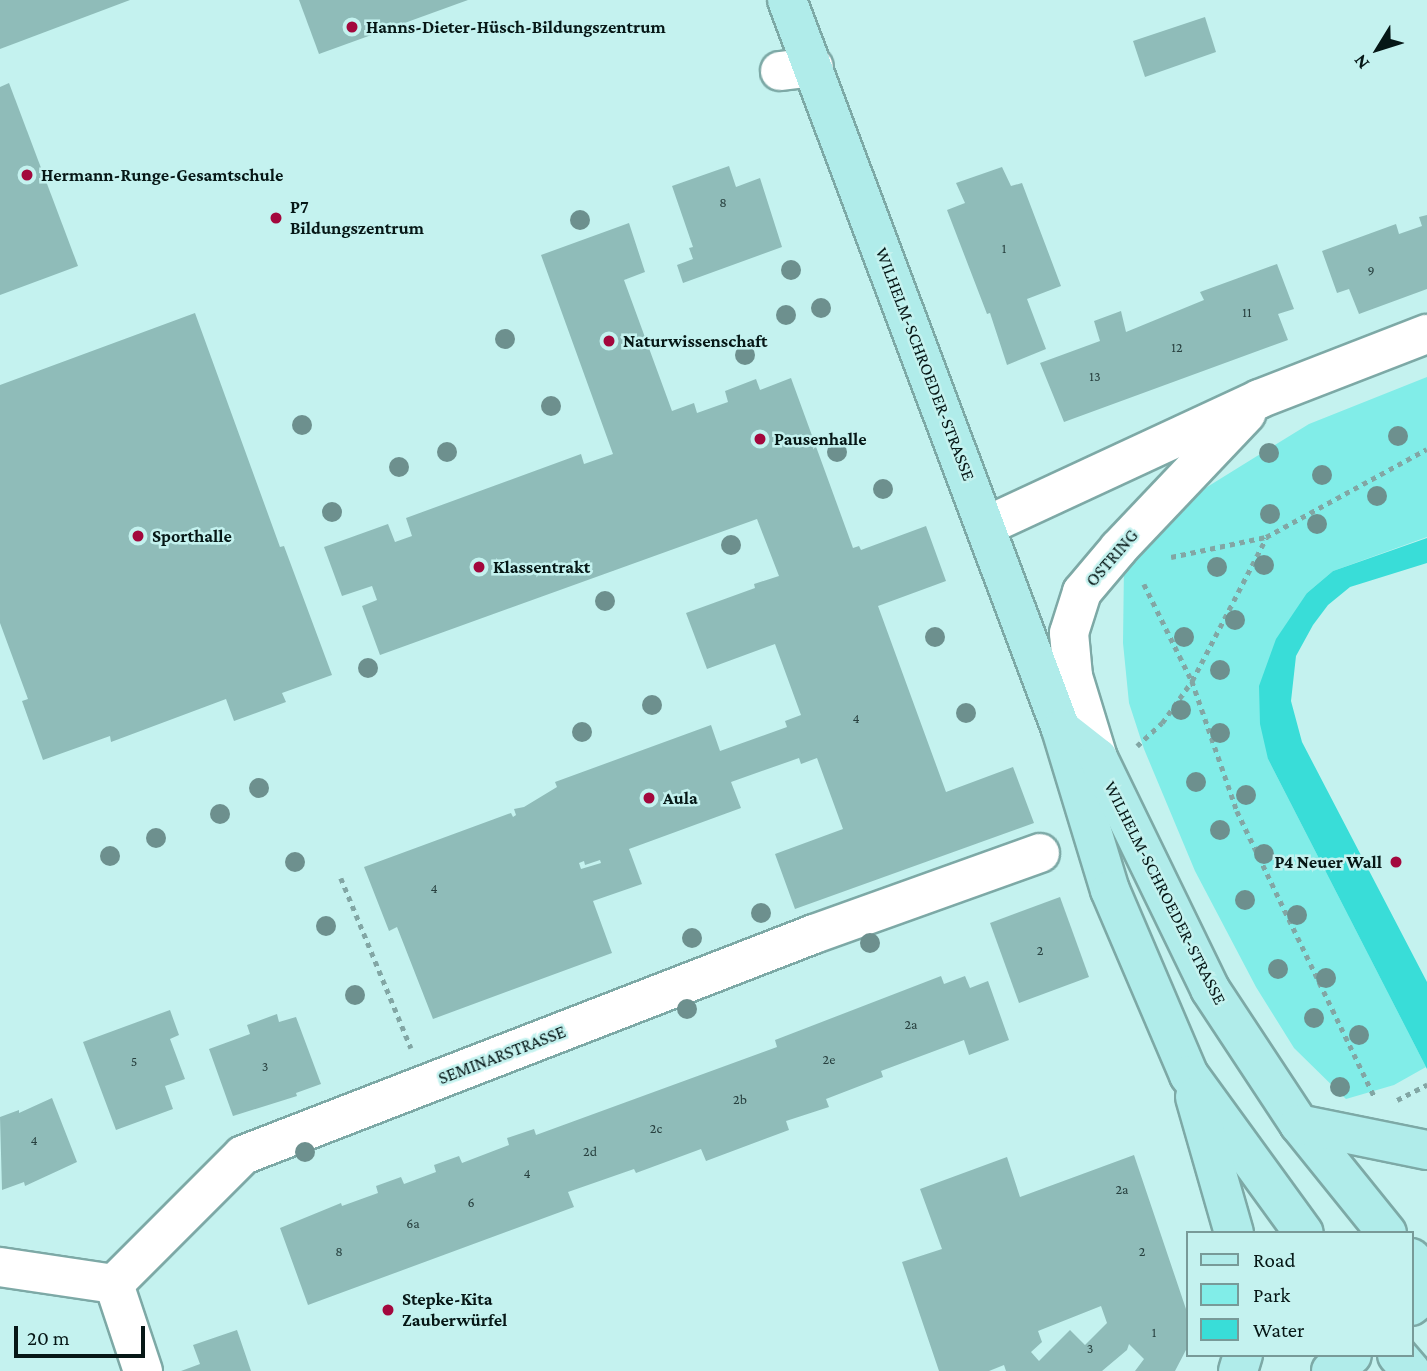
<!DOCTYPE html>
<meta charset="utf-8">
<style>
body{margin:0}
#map{position:relative;width:1427px;height:1371px;overflow:hidden;background:#c4f2ef;font-family:"Crimson Pro",serif}
div>[style]{position:absolute}
.green>*{inset:0;background:#81ede8}
.water>*{inset:0;background:#39ddd8}
.building>*{inset:0;background:#8fbcb9}
.path>*{height:4.5px;margin-top:-2.25px;transform-origin:0;background:repeating-linear-gradient(90deg,#82a6a4 0 5px,transparent 0 10px)}
.roads{filter:drop-shadow(2px 0 #7da9a6) drop-shadow(-2px 0 #7da9a6) drop-shadow(0 2px #7da9a6) drop-shadow(0 -2px #7da9a6)}
.minor>*{height:38px;margin:-19px;padding:0 19px;transform-origin:19px;border-radius:19px;background:#fff}
.major>*{height:38px;margin:-19px;padding:0 19px;transform-origin:19px;border-radius:19px;background:#b0ecea}
.trees>*{width:20px;height:20px;margin:-10px;border-radius:50%;background:#6d908e}
.dots>*{width:19px;height:19px;translate:-50% -50%;box-sizing:border-box;border:4px solid #c4f2ef;border-radius:50%}
span{translate:-50% -50%;white-space:nowrap;text-align:center;line-height:1.15;-webkit-text-stroke:5px #c4f2ef;paint-order:stroke}
.number-label{font-size:14px;color:#28403f}
.number-label span{-webkit-text-stroke-width:0}
.poi-label{font-size:18px;color:#061716;font-weight:700}
.left{translate:0 -50%;text-align:left}
.right{translate:-100% -50%;text-align:right}
.street-label{font-size:18px;color:#061716}
.legend{position:absolute;left:1186px;top:1231px;width:228px;height:126px;box-sizing:border-box;background:#c4f2ef;border:2px solid #789a98;margin:0;padding:9px 12px;list-style:none;font-size:21px;color:#061716}
.legend li{display:flex;align-items:center;gap:14px;height:35px}
.legend b{width:35px;border:2px solid #789a98}
.north{position:absolute;left:1343px;top:14px;width:70px;height:70px;-webkit-text-stroke:5px #c4f2ef;paint-order:stroke;rotate:232deg;font-size:19px;font-weight:700;line-height:28px;text-align:center;color:#061716}
.north::after{content:'';display:block;margin:auto;width:24px;height:32px;background:#061716;clip-path:polygon(50% 0,100% 100%,50% 72%,0 100%)}
.scale{position:absolute;left:14px;top:1326px;width:131px;height:32px;box-sizing:border-box;border:4px solid #061716;border-top:0;padding-left:9px;font-size:21px;line-height:24px;white-space:nowrap;color:#061716;-webkit-text-stroke:5px #c4f2ef;paint-order:stroke}
</style>
<div id="map">
<div class="green">
<i style="clip-path:polygon(1427px 377px,1427px 537px,1333px 571px,1307px 593px,1268px 759px,1426px 1067px,1394px 1085px,1346px 1099px,1294px 1048px,1256px 987px,1195px 871px,1144px 749px,1129px 703px,1123px 643px,1124px 565px,1199px 492px,1309px 424px)"></i>
</div>
<div class="water">
<i style="clip-path:polygon(1427px 538px,1427px 563px,1350px 587px,1328px 605px,1313px 625px,1296px 656px,1291px 701px,1302px 742px,1427px 982px,1427px 1069px,1268px 759px,1260px 724px,1259px 686px,1276px 639px,1307px 593px,1333px 571px)"></i>
</div>
<div class="building">
<i style="clip-path:polygon(0 0,130px 0,0 49px)"></i>
<i style="clip-path:polygon(299px 0,468px 0,319px 54px)"></i>
<i style="clip-path:polygon(1205px 17px,1216px 52px,1145px 77px,1133px 41px)"></i>
<i style="clip-path:polygon(9px 83px,78px 266px,0 295px,0 87px)"></i>
<i style="clip-path:polygon(729px 166px,736px 187px,760px 178px,782px 247px,683px 283px,677px 265px,693px 259px,689px 248px,693px 247px,672px 186px)"></i>
<i style="clip-path:polygon(1002px 167px,1011px 186px,1022px 183px,1061px 286px,1027px 299px,1046px 349px,1007px 365px,990px 313px,987px 314px,947px 210px,965px 203px,956px 183px)"></i>
<i style="clip-path:polygon(1427px 215px,1427px 289px,1359px 314px,1349px 289px,1337px 293px,1322px 251px,1396px 224px,1399px 234px,1422px 226px,1419px 217px)"></i>
<i style="clip-path:polygon(evenodd,629px 223px,645px 272px,624px 280px,672px 411px,694px 403px,697px 413px,728px 402px,725px 391px,756px 379px,760px 390px,791px 378px,853px 548px,859px 546px,861px 550px,926px 526px,946px 581px,878px 606px,946px 792px,1013px 767px,1034px 823px,795px 909px,775px 854px,843px 829px,817px 758px,801px 764px,799px 758px,731px 782px,741px 808px,629px 849px,642px 884px,593px 901px,612px 953px,433px 1019px,397px 927px,389px 931px,364px 867px,511px 813px,513px 817px,516px 815px,514px 809px,524px 807px,557px 787px,555px 782px,711px 725px,720px 751px,787px 727px,785px 721px,801px 715px,775px 644px,707px 669px,686px 613px,755px 588px,754px 584px,779px 576px,757px 519px,380px 655px,362px 606px,377px 600px,372px 586px,342px 596px,324px 547px,388px 524px,395px 542px,412px 536px,406px 518px,581px 454px,584px 464px,613px 454px,541px 255px,629px 223px,600px 860px,601px 863px,581px 869px,579px 863px,584px 861px,585px 865px,600px 860px)"></i>
<i style="clip-path:polygon(1277px 264px,1294px 309px,1278px 314px,1288px 340px,1064px 422px,1040px 363px,1100px 341px,1094px 321px,1121px 311px,1126px 332px,1204px 300px,1200px 292px)"></i>
<i style="clip-path:polygon(195px 313px,280px 547px,284px 546px,332px 675px,282px 693px,286px 702px,234px 721px,226px 699px,111px 742px,110px 736px,43px 760px,22px 701px,28px 699px,0 623px,0 385px)"></i>
<i style="clip-path:polygon(1060px 897px,1089px 977px,1019px 1003px,990px 923px)"></i>
<i style="clip-path:polygon(941px 976px,944px 984px,965px 976px,970px 988px,988px 981px,1009px 1040px,969px 1055px,964px 1040px,881px 1071px,883px 1077px,826px 1099px,829px 1107px,786px 1121px,789px 1130px,706px 1161px,701px 1149px,636px 1173px,634px 1169px,568px 1192px,574px 1207px,308px 1305px,280px 1228px,341px 1203px,342px 1206px,378px 1193px,376px 1186px,401px 1177px,404px 1184px,436px 1172px,434px 1165px,459px 1156px,462px 1163px,509px 1145px,507px 1138px,534px 1129px,536px 1135px,777px 1047px,775px 1040px)"></i>
<i style="clip-path:polygon(170px 1010px,179px 1035px,170px 1039px,185px 1079px,165px 1086px,173px 1109px,116px 1130px,83px 1042px)"></i>
<i style="clip-path:polygon(277px 1014px,279px 1022px,296px 1017px,321px 1084px,296px 1093px,297px 1096px,233px 1116px,209px 1049px,250px 1034px,247px 1025px)"></i>
<i style="clip-path:polygon(52px 1098px,77px 1162px,25px 1186px,24px 1182px,2px 1190px,0 1117px,19px 1110px,19px 1113px)"></i>
<i style="clip-path:polygon(evenodd,1134px 1155px,1187px 1312px,1187px 1348px,1175px 1371px,1135px 1371px,1144px 1359px,1129px 1344px,1127px 1350px,1102px 1371px,1006px 1371px,1004px 1365px,989px 1371px,939px 1371px,902px 1262px,942px 1249px,920px 1189px,1007px 1157px,1020px 1197px,1134px 1155px,1101px 1306px,1107px 1323px,1085px 1345px,1070px 1330px,1039px 1361px,1031px 1352px,1042px 1342px,1038px 1331px,1101px 1306px)"></i>
<i style="clip-path:polygon(237px 1330px,251px 1371px,181px 1371px,200px 1364px,193px 1345px)"></i>
</div>
<div class="path">
<i style="left:1171px;top:557px;width:97px;rotate:-11.9deg"></i>
<i style="left:1266px;top:537px;width:183px;rotate:-28.7deg"></i>
<i style="left:1144px;top:584px;width:108px;rotate:63.7deg"></i>
<i style="left:1192px;top:681px;width:138px;rotate:70.9deg"></i>
<i style="left:1237px;top:811px;width:316px;rotate:64.3deg"></i>
<i style="left:1137px;top:746px;width:34px;rotate:-43deg"></i>
<i style="left:1162px;top:723px;width:52px;rotate:-54.5deg"></i>
<i style="left:1192px;top:681px;width:161px;rotate:-62.6deg"></i>
<i style="left:341px;top:878px;width:184px;rotate:67.6deg"></i>
<i style="left:1397px;top:1100px;width:34px;rotate:-27deg"></i>
</div>
<div class="roads">
<div class="minor">
<i style="left:780px;top:71px;width:34px;rotate:-7deg"></i>
<i style="left:986px;top:526px;width:301px;rotate:-24.9deg"></i>
<i style="left:1259px;top:399px;width:180px;rotate:-21.2deg"></i>
<i style="left:1098px;top:758px;width:86px;rotate:-107deg"></i>
<i style="left:1073px;top:676px;width:43px;rotate:-95.3deg"></i>
<i style="left:1069px;top:633px;width:43px;rotate:-72.4deg"></i>
<i style="left:1082px;top:592px;width:57px;rotate:-49.9deg"></i>
<i style="left:1119px;top:548px;width:185px;rotate:-46.5deg"></i>
<i style="left:0;top:1267px;width:115px;rotate:8.5deg"></i>
<i style="left:114px;top:1284px;width:182px;rotate:-45deg"></i>
<i style="left:243px;top:1155px;width:612px;rotate:-21.16deg"></i>
<i style="left:814px;top:934px;width:240px;rotate:-19.7deg"></i>
<i style="left:114px;top:1284px;width:92px;rotate:71.6deg"></i>
</div>
<div class="major">
<i style="left:787px;top:0;width:779px;rotate:69.4deg"></i>
<i style="left:1061px;top:729px;width:168px;rotate:73.1deg"></i>
<i style="left:1110px;top:890px;width:201px;rotate:66.9deg"></i>
<i style="left:1189px;top:1075px;width:195px;rotate:54deg"></i>
<i style="left:1061px;top:729px;width:47px;rotate:38.1deg"></i>
<i style="left:1098px;top:758px;width:257px;rotate:64.1deg"></i>
<i style="left:1210px;top:989px;width:162px;rotate:56.6deg"></i>
<i style="left:1299px;top:1124px;width:140px;rotate:51.1deg"></i>
<i style="left:1195px;top:1097px;width:141px;rotate:74deg"></i>
<i style="left:1299px;top:1124px;width:131px;rotate:11.5deg"></i>
<i style="left:1411px;top:1258px;width:23px;rotate:45deg"></i>
<i style="left:1411px;top:1306px;width:21px;rotate:-39deg"></i>
<i style="left:1397px;top:1355px;width:21px;rotate:49deg"></i>
<i style="left:1238px;top:1371px;width:17px;rotate:-73deg"></i>
<i style="left:1331px;top:1371px;width:26px;rotate:-37deg"></i>
</div>
</div>
<div class="trees">
<i style="left:580px;top:220px"></i>
<i style="left:791px;top:270px"></i>
<i style="left:821px;top:308px"></i>
<i style="left:786px;top:315px"></i>
<i style="left:505px;top:339px"></i>
<i style="left:745px;top:355px"></i>
<i style="left:551px;top:406px"></i>
<i style="left:302px;top:425px"></i>
<i style="left:1398px;top:436px"></i>
<i style="left:447px;top:452px"></i>
<i style="left:837px;top:452px"></i>
<i style="left:1269px;top:453px"></i>
<i style="left:399px;top:467px"></i>
<i style="left:1322px;top:475px"></i>
<i style="left:883px;top:489px"></i>
<i style="left:1377px;top:496px"></i>
<i style="left:332px;top:512px"></i>
<i style="left:1270px;top:514px"></i>
<i style="left:1317px;top:524px"></i>
<i style="left:731px;top:545px"></i>
<i style="left:1264px;top:565px"></i>
<i style="left:1217px;top:567px"></i>
<i style="left:605px;top:601px"></i>
<i style="left:1235px;top:620px"></i>
<i style="left:935px;top:637px"></i>
<i style="left:1184px;top:637px"></i>
<i style="left:368px;top:668px"></i>
<i style="left:1220px;top:670px"></i>
<i style="left:652px;top:705px"></i>
<i style="left:1181px;top:710px"></i>
<i style="left:966px;top:713px"></i>
<i style="left:582px;top:732px"></i>
<i style="left:1220px;top:733px"></i>
<i style="left:1196px;top:782px"></i>
<i style="left:259px;top:788px"></i>
<i style="left:1246px;top:795px"></i>
<i style="left:220px;top:814px"></i>
<i style="left:1220px;top:830px"></i>
<i style="left:156px;top:838px"></i>
<i style="left:1264px;top:854px"></i>
<i style="left:110px;top:856px"></i>
<i style="left:295px;top:862px"></i>
<i style="left:1245px;top:900px"></i>
<i style="left:761px;top:913px"></i>
<i style="left:1297px;top:915px"></i>
<i style="left:326px;top:926px"></i>
<i style="left:692px;top:938px"></i>
<i style="left:870px;top:943px"></i>
<i style="left:1278px;top:969px"></i>
<i style="left:1326px;top:978px"></i>
<i style="left:355px;top:995px"></i>
<i style="left:687px;top:1009px"></i>
<i style="left:1314px;top:1018px"></i>
<i style="left:1359px;top:1035px"></i>
<i style="left:1340px;top:1087px"></i>
<i style="left:305px;top:1152px"></i>
</div>
<div class="dots">
<i style="left:352px;top:27px;background:#a3083d"></i>
<i style="left:27px;top:175px;background:#a3083d"></i>
<i style="left:276px;top:218px;background:#a3083d"></i>
<i style="left:609px;top:341px;background:#a3083d"></i>
<i style="left:760px;top:439px;background:#a3083d"></i>
<i style="left:138px;top:536px;background:#a3083d"></i>
<i style="left:479px;top:567px;background:#a3083d"></i>
<i style="left:649px;top:798px;background:#a3083d"></i>
<i style="left:1396px;top:862px;background:#a3083d"></i>
<i style="left:388px;top:1310px;background:#a3083d"></i>
</div>
<div class="number-label">
<span style="left:723px;top:202px">8</span>
<span style="left:1004px;top:248px">1</span>
<span style="left:1371px;top:270px">9</span>
<span style="left:1247px;top:312px">11</span>
<span style="left:1177px;top:347px">12</span>
<span style="left:1095px;top:376px">13</span>
<span style="left:856px;top:718px">4</span>
<span style="left:434px;top:888px">4</span>
<span style="left:1040px;top:950px">2</span>
<span style="left:911px;top:1024px">2a</span>
<span style="left:829px;top:1059px">2e</span>
<span style="left:134px;top:1061px">5</span>
<span style="left:265px;top:1066px">3</span>
<span style="left:740px;top:1099px">2b</span>
<span style="left:656px;top:1128px">2c</span>
<span style="left:34px;top:1140px">4</span>
<span style="left:590px;top:1151px">2d</span>
<span style="left:527px;top:1173px">4</span>
<span style="left:1122px;top:1189px">2a</span>
<span style="left:471px;top:1202px">6</span>
<span style="left:413px;top:1223px">6a</span>
<span style="left:339px;top:1251px">8</span>
<span style="left:1142px;top:1251px">2</span>
<span style="left:1154px;top:1332px">1</span>
<span style="left:1090px;top:1348px">3</span>
</div>
<div class="poi-label">
<span class="left" style="left:366px;top:27px">Hanns-Dieter-Hüsch-Bildungszentrum</span>
<span class="left" style="left:41px;top:175px">Hermann-Runge-Gesamtschule</span>
<span class="left" style="left:290px;top:218px">P7<br>Bildungszentrum</span>
<span class="left" style="left:623px;top:341px">Naturwissenschaft</span>
<span class="left" style="left:774px;top:439px">Pausenhalle</span>
<span class="left" style="left:152px;top:536px">Sporthalle</span>
<span class="left" style="left:493px;top:567px">Klassentrakt</span>
<span class="left" style="left:663px;top:798px">Aula</span>
<span class="right" style="left:1382px;top:862px">P4 Neuer Wall</span>
<span class="left" style="left:402px;top:1310px">Stepke-Kita<br>Zauberwürfel</span>
</div>
<div class="street-label">
<span style="left:925px;top:364px;rotate:69deg">WILHELM-SCHROEDER-STRASSE</span>
<span style="left:1112px;top:558px;rotate:-49deg">OSTRING</span>
<span style="left:1165px;top:893px;rotate:63deg">WILHELM-SCHROEDER-STRASSE</span>
<span style="left:502px;top:1055px;rotate:-21deg">SEMINARSTRASSE</span>
</div>
<ul class="legend">
<li><b style="height:9px;background:#b0ecea"></b>Road</li>
<li><b style="height:19px;background:#81ede8"></b>Park</li>
<li><b style="height:19px;background:#39ddd8"></b>Water</li>
</ul>
<div class="north">N</div>
<div class="scale">20 m</div>
</div>
